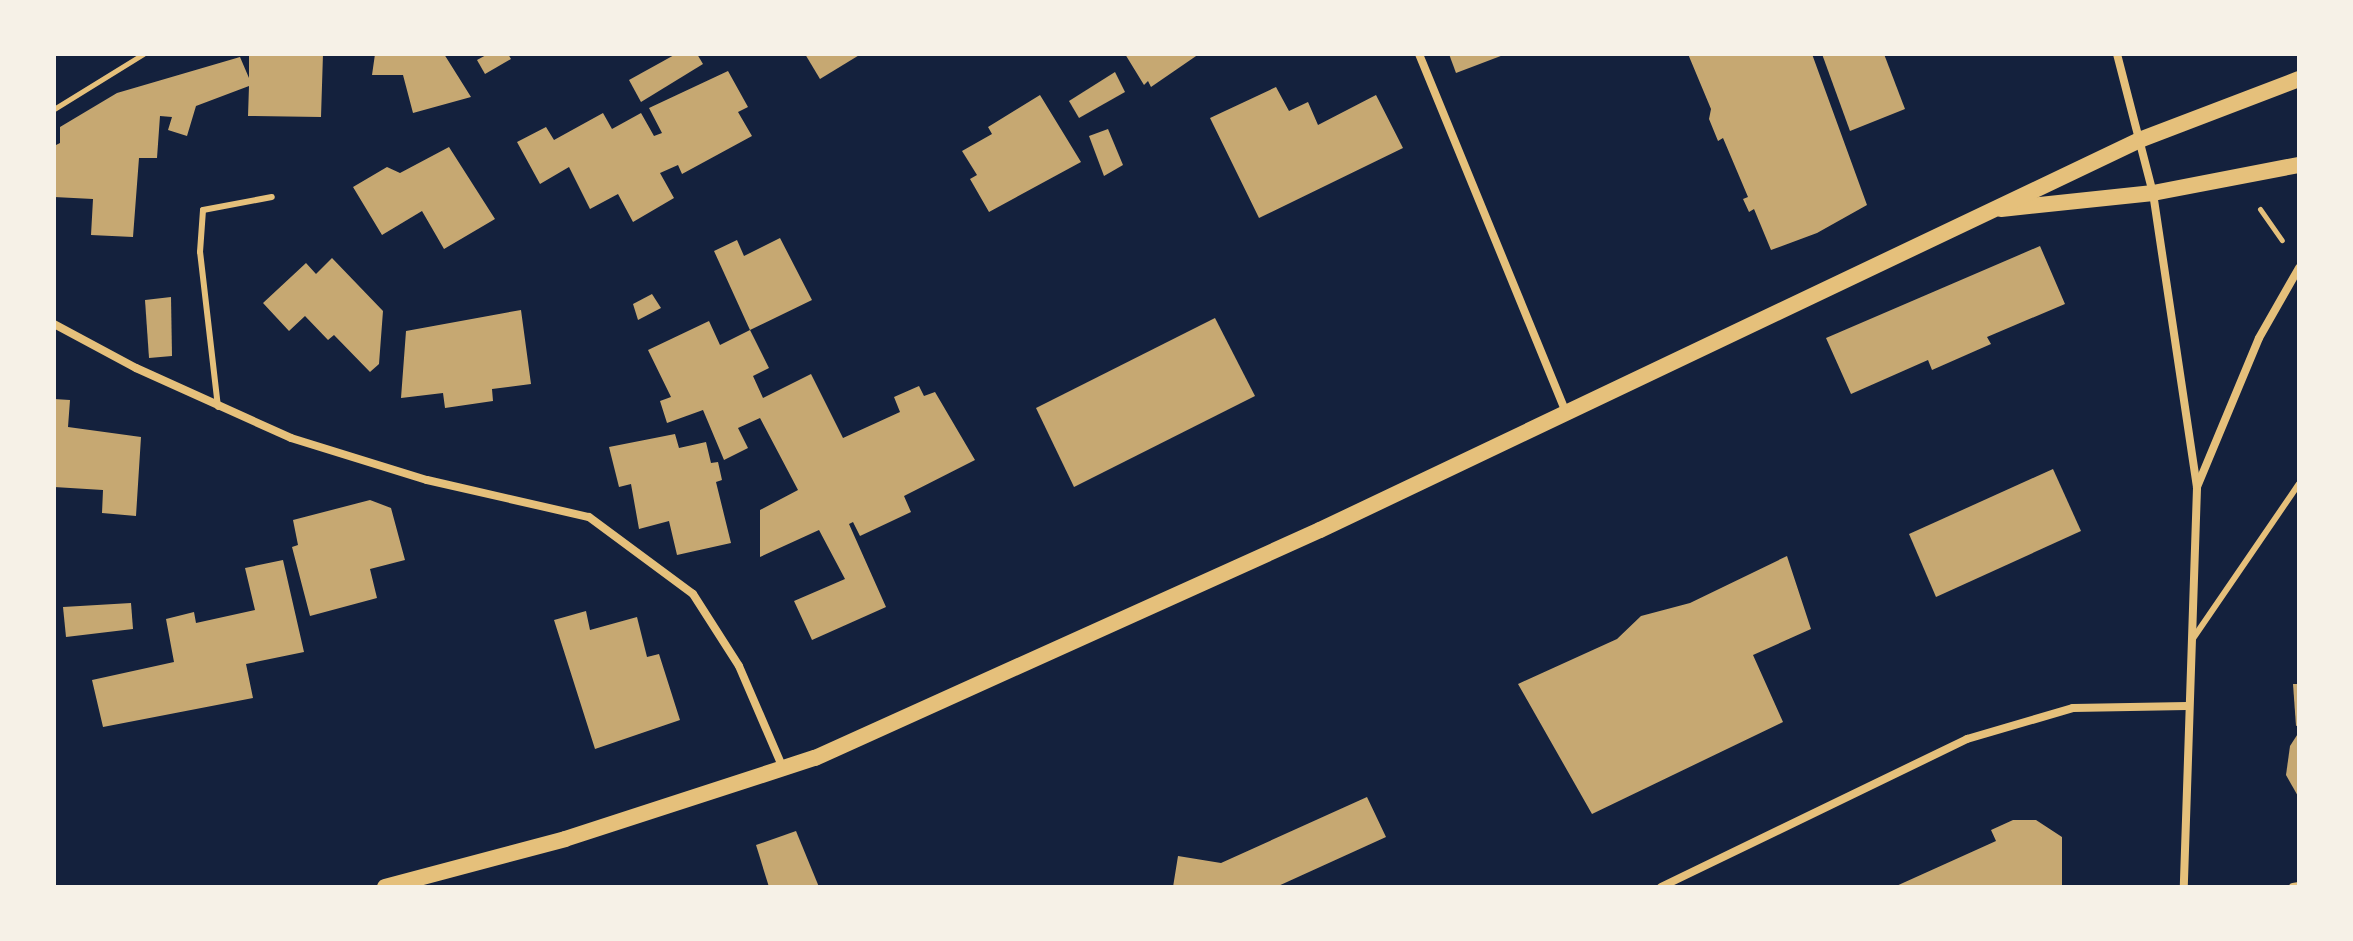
<!DOCTYPE html>
<style>
body{margin:0}
#map{position:relative;width:2353px;height:941px;overflow:hidden;background:#14213d;font-family:Arial,sans-serif}
div>[style]{position:absolute}
.building>*{inset:0;background:#c6a872}
.path>*{height:5px;margin:-2.5px;padding:0 2.5px;transform-origin:2.5px;border-radius:2.5px;background:#e5c07b}
.service>*{height:6px;margin:-3px;padding:0 3px;transform-origin:3px;border-radius:3px;background:#e5c07b}
.minor>*{height:8px;margin:-4px;padding:0 4px;transform-origin:4px;border-radius:4px;background:#e5c07b}
.secondary>*{height:16px;margin:-8px;padding:0 8px;transform-origin:8px;border-radius:8px;background:#e5c07b}
span{translate:-50% -50%;white-space:nowrap;text-align:center;line-height:1.15;-webkit-text-stroke:7px #f6f1e7;paint-order:stroke}
.frame{position:absolute;inset:0;border:56px solid #f6f1e7;pointer-events:none}
</style>
<div id="map">
<div class="building">
<i style="clip-path:polygon(249px 54px,323px 54px,321px 117px,248px 116px,249px 86px,196px 106px,187px 136px,168px 130px,172px 117px,160px 116px,157px 158px,139px 158px,133px 237px,91px 235px,93px 199px,54px 197px,54px 146px,60px 143px,60px 127px,117px 93px,240px 57px,249px 78px)"></i>
<i style="clip-path:polygon(375px 54px,444px 54px,471px 97px,413px 113px,403px 75px,372px 75px)"></i>
<i style="clip-path:polygon(488px 54px,508px 54px,511px 59px,485px 74px,477px 60px)"></i>
<i style="clip-path:polygon(676px 54px,697px 54px,703px 64px,641px 102px,629px 80px)"></i>
<i style="clip-path:polygon(805px 54px,861px 54px,820px 79px)"></i>
<i style="clip-path:polygon(1125px 54px,1199px 54px,1151px 87px,1148px 81px,1144px 85px)"></i>
<i style="clip-path:polygon(1449px 54px,1506px 54px,1456px 73px)"></i>
<i style="clip-path:polygon(1688px 54px,1812px 54px,1867px 205px,1817px 233px,1771px 250px,1754px 209px,1749px 212px,1743px 199px,1748px 197px,1723px 138px,1718px 141px,1709px 119px,1711px 109px)"></i>
<i style="clip-path:polygon(1822px 54px,1884px 54px,1905px 109px,1850px 131px)"></i>
<i style="clip-path:polygon(728px 71px,748px 107px,738px 112px,752px 136px,682px 174px,678px 165px,660px 173px,674px 198px,633px 222px,618px 194px,590px 209px,569px 167px,540px 184px,517px 142px,546px 127px,554px 140px,603px 113px,612px 129px,641px 113px,654px 136px,662px 133px,649px 108px)"></i>
<i style="clip-path:polygon(1115px 72px,1125px 92px,1079px 118px,1069px 101px)"></i>
<i style="clip-path:polygon(1276px 87px,1289px 111px,1308px 102px,1318px 125px,1376px 95px,1403px 148px,1259px 218px,1210px 118px)"></i>
<i style="clip-path:polygon(1040px 95px,1081px 162px,989px 212px,970px 179px,977px 175px,962px 151px,992px 134px,988px 127px)"></i>
<i style="clip-path:polygon(1108px 129px,1123px 165px,1104px 176px,1089px 136px)"></i>
<i style="clip-path:polygon(449px 147px,495px 219px,444px 249px,422px 211px,382px 235px,353px 187px,387px 167px,400px 173px)"></i>
<i style="clip-path:polygon(780px 238px,812px 300px,750px 330px,769px 368px,753px 376px,763px 398px,811px 374px,843px 438px,900px 412px,894px 397px,919px 386px,924px 396px,935px 392px,975px 460px,904px 496px,911px 512px,860px 536px,853px 522px,849px 524px,886px 607px,812px 640px,794px 601px,845px 579px,819px 530px,760px 557px,760px 510px,798px 490px,760px 418px,738px 428px,748px 448px,724px 460px,703px 410px,667px 423px,660px 401px,671px 397px,648px 350px,709px 321px,720px 345px,750px 330px,714px 251px,737px 240px,744px 256px)"></i>
<i style="clip-path:polygon(2040px 246px,2065px 304px,1987px 337px,1991px 344px,1932px 370px,1928px 360px,1851px 394px,1826px 338px)"></i>
<i style="clip-path:polygon(332px 258px,383px 311px,379px 364px,370px 372px,334px 335px,328px 340px,305px 316px,289px 331px,263px 303px,306px 263px,316px 274px)"></i>
<i style="clip-path:polygon(652px 294px,661px 308px,638px 320px,633px 304px)"></i>
<i style="clip-path:polygon(171px 297px,172px 356px,149px 358px,145px 300px)"></i>
<i style="clip-path:polygon(521px 310px,531px 384px,492px 389px,493px 401px,445px 408px,443px 393px,401px 398px,406px 331px)"></i>
<i style="clip-path:polygon(1215px 318px,1255px 396px,1074px 487px,1036px 408px)"></i>
<i style="clip-path:polygon(54px 399px,70px 400px,68px 427px,141px 437px,136px 516px,102px 513px,103px 490px,54px 487px)"></i>
<i style="clip-path:polygon(675px 434px,679px 448px,706px 442px,711px 463px,718px 462px,722px 480px,716px 482px,731px 543px,677px 555px,669px 521px,639px 529px,631px 484px,619px 487px,609px 447px)"></i>
<i style="clip-path:polygon(2053px 469px,2081px 531px,1936px 597px,1909px 534px)"></i>
<i style="clip-path:polygon(370px 500px,391px 508px,405px 560px,370px 569px,377px 598px,310px 616px,292px 547px,298px 545px,293px 520px)"></i>
<i style="clip-path:polygon(1787px 556px,1811px 629px,1753px 655px,1783px 722px,1592px 814px,1518px 684px,1617px 639px,1641px 616px,1690px 603px)"></i>
<i style="clip-path:polygon(283px 560px,304px 652px,246px 664px,253px 698px,103px 727px,92px 680px,174px 662px,166px 619px,194px 612px,196px 623px,255px 610px,245px 568px)"></i>
<i style="clip-path:polygon(131px 603px,133px 629px,66px 637px,63px 607px)"></i>
<i style="clip-path:polygon(586px 611px,590px 630px,637px 617px,647px 657px,659px 654px,680px 720px,595px 749px,554px 620px)"></i>
<i style="clip-path:polygon(2293px 684px,2299px 684px,2299px 725px,2296px 726px)"></i>
<i style="clip-path:polygon(2299px 732px,2299px 798px,2286px 775px,2290px 746px)"></i>
<i style="clip-path:polygon(1367px 797px,1386px 837px,1276px 887px,1173px 887px,1178px 856px,1221px 863px)"></i>
<i style="clip-path:polygon(2013px 820px,2036px 820px,2062px 837px,2062px 887px,1894px 887px,1996px 841px,1991px 830px)"></i>
<i style="clip-path:polygon(796px 831px,819px 887px,769px 887px,756px 845px)"></i>
</div>
<div class="path">
<i style="left:54px;top:109px;width:105px;rotate:-31.7deg"></i>
<i style="left:2260px;top:209px;width:38px;rotate:55deg"></i>
</div>
<div class="service">
<i style="left:218px;top:407px;width:156px;rotate:-96.6deg"></i>
<i style="left:200px;top:252px;width:42px;rotate:-85.9deg"></i>
<i style="left:203px;top:210px;width:70px;rotate:-10.7deg"></i>
<i style="left:2192px;top:640px;width:189px;rotate:-55.6deg"></i>
</div>
<div class="minor">
<i style="left:1419px;top:54px;width:385px;rotate:67.7deg"></i>
<i style="left:2117px;top:54px;width:144px;rotate:75.5deg"></i>
<i style="left:2153px;top:193px;width:298px;rotate:81.5deg"></i>
<i style="left:2197px;top:488px;width:399px;rotate:91.9deg"></i>
<i style="left:54px;top:324px;width:93px;rotate:28.2deg"></i>
<i style="left:136px;top:368px;width:170px;rotate:24.3deg"></i>
<i style="left:291px;top:438px;width:142px;rotate:17.2deg"></i>
<i style="left:427px;top:480px;width:166px;rotate:12.9deg"></i>
<i style="left:589px;top:517px;width:129px;rotate:36.5deg"></i>
<i style="left:693px;top:594px;width:85px;rotate:57.4deg"></i>
<i style="left:739px;top:666px;width:111px;rotate:66.7deg"></i>
<i style="left:2197px;top:487px;width:161px;rotate:-67.4deg"></i>
<i style="left:2259px;top:338px;width:81px;rotate:-60.3deg"></i>
<i style="left:1661px;top:887px;width:340px;rotate:-25.8deg"></i>
<i style="left:1967px;top:739px;width:110px;rotate:-16.3deg"></i>
<i style="left:2073px;top:708px;width:114px;rotate:-1deg"></i>
<i style="left:2293px;top:887px;width:6px;rotate:-9deg"></i>
</div>
<div class="secondary">
<i style="left:2001px;top:209px;width:153px;rotate:-6deg"></i>
<i style="left:2153px;top:193px;width:149px;rotate:-10.9deg"></i>
<i style="left:385px;top:887px;width:186px;rotate:-14.9deg"></i>
<i style="left:565px;top:839px;width:263px;rotate:-18deg"></i>
<i style="left:815px;top:758px;width:554px;rotate:-24.3deg"></i>
<i style="left:1320px;top:530px;width:910px;rotate:-25.44deg"></i>
<i style="left:2142px;top:139px;width:168px;rotate:-20.9deg"></i>
</div>
<div class="frame"></div>
</div>
